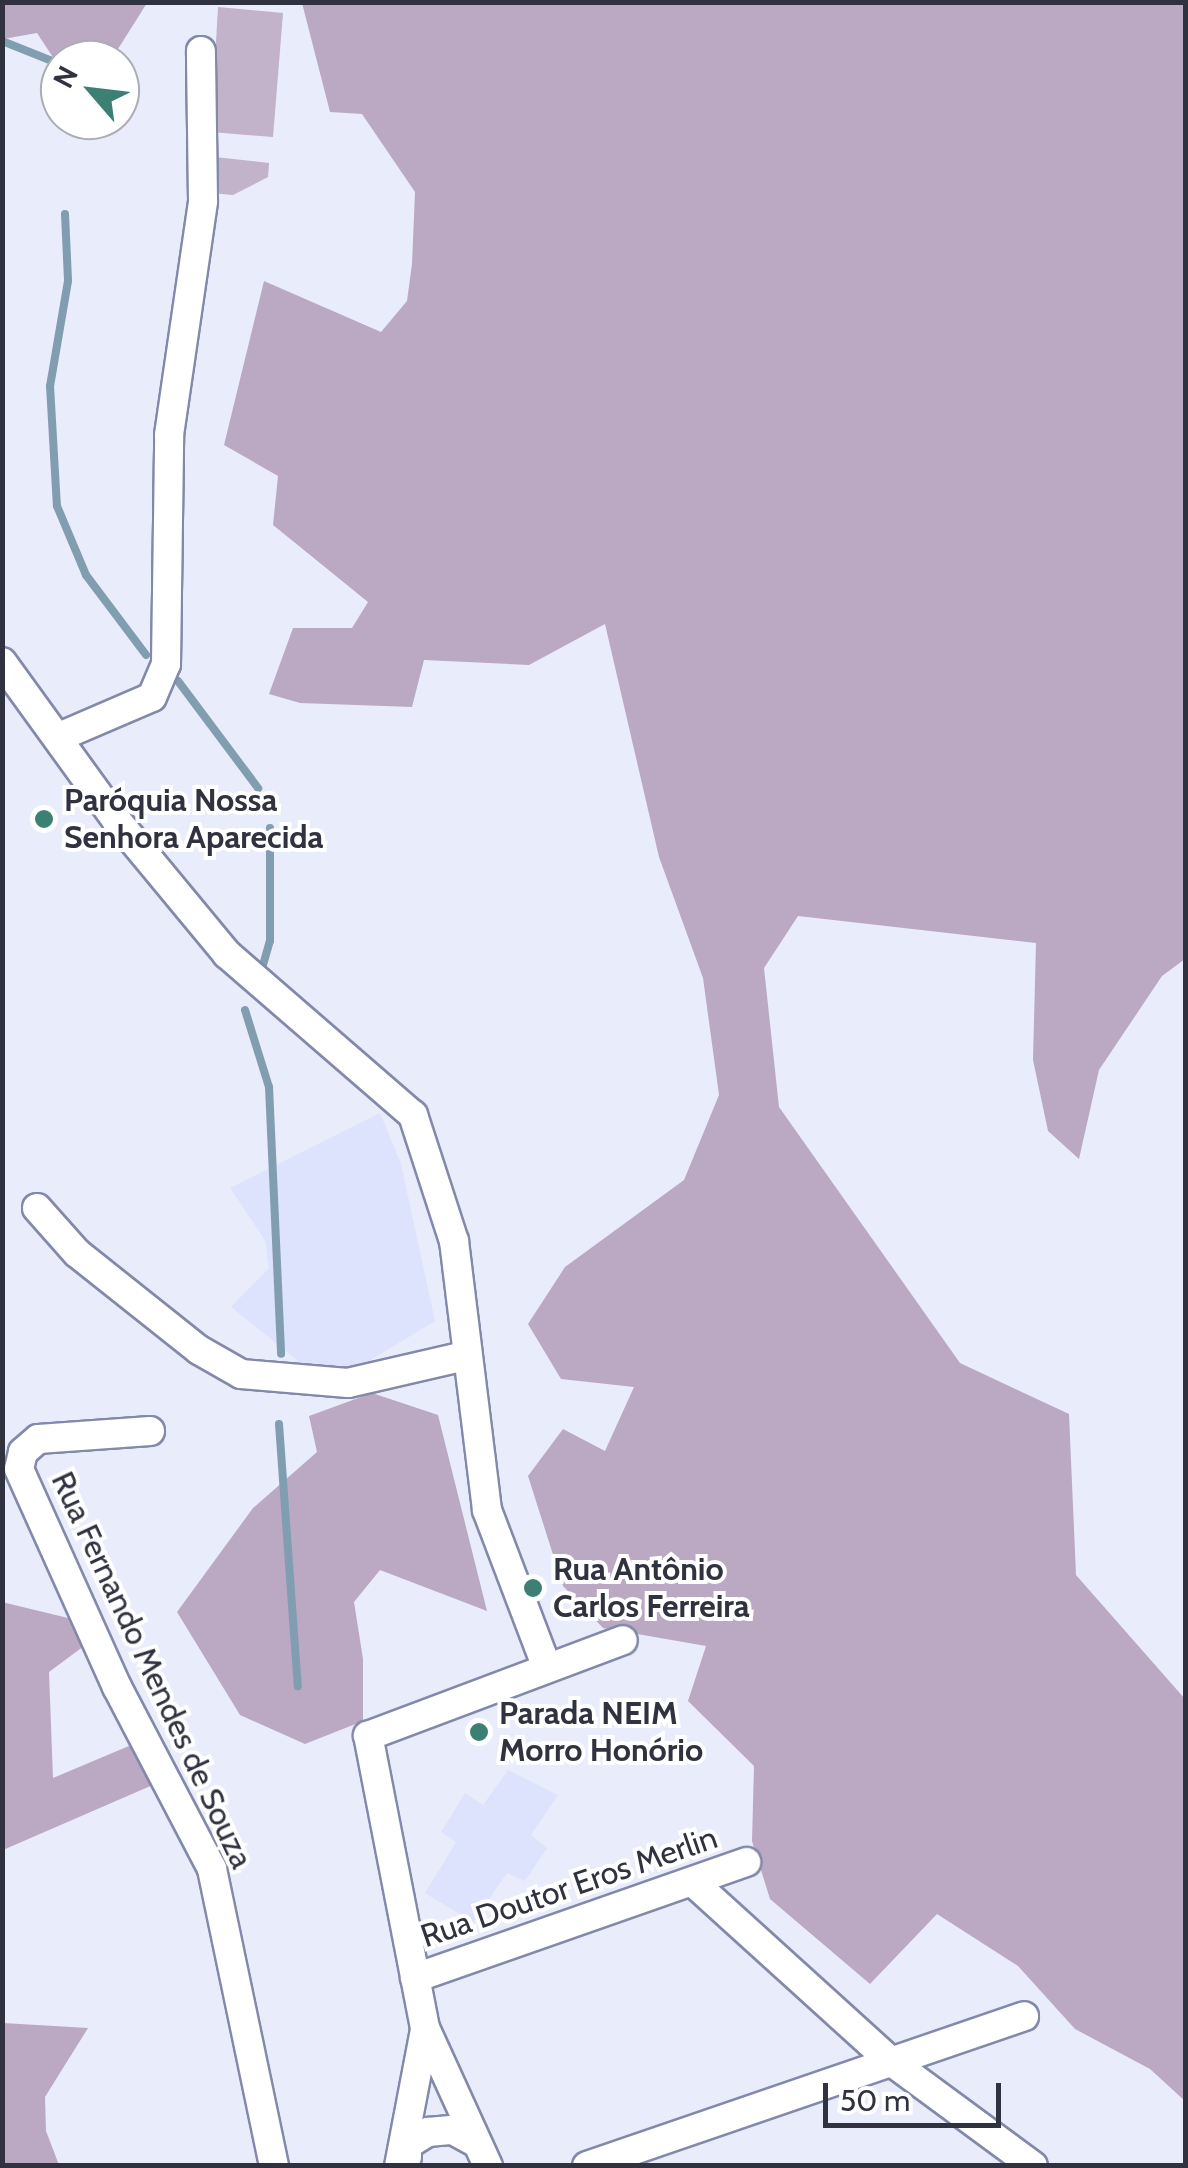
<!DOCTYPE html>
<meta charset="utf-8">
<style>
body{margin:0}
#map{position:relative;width:1188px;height:2168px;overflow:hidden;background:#e9ecfa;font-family:Cabin,sans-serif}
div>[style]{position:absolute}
.built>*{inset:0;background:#dee3fd}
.green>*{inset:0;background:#c2b2ca}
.forest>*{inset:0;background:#bba9c4}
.stream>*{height:8px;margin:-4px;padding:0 4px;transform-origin:4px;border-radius:4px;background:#819db0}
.roads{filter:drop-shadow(2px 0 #8389aa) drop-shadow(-2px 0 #8389aa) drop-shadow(0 2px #8389aa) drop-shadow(0 -2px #8389aa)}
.minor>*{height:28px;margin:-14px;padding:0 14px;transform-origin:14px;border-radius:14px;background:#fff}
.dots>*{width:28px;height:28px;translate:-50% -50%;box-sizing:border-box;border:5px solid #fff;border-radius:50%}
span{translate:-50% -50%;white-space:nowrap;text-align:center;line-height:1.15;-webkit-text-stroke:8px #fff;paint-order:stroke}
.poi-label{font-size:32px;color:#303240;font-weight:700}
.left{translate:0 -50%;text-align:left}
.street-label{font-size:32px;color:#303240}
.frame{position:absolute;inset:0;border:5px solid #303240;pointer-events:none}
.north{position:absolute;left:40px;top:40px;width:100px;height:100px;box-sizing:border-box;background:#fff;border:2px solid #acadb3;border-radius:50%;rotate:298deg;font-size:28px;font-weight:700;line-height:40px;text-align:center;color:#303240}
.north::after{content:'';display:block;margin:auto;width:35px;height:45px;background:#3c8074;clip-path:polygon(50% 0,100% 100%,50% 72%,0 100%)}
.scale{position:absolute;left:823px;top:2083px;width:178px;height:45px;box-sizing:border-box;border:5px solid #303240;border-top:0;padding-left:12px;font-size:30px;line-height:35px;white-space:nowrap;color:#303240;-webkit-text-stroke:8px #fff;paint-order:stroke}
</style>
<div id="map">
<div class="built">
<i style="clip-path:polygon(380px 1113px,401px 1164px,435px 1321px,349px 1373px,302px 1364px,231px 1307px,269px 1268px,265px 1240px,230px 1188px)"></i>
<i style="clip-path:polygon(508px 1770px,558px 1795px,531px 1835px,547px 1848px,525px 1881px,507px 1873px,473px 1922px,425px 1893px,456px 1842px,441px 1832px,465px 1793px,483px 1805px)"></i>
</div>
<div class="green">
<i style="clip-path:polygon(218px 7px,283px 13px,273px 137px,211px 132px)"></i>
<i style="clip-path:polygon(215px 157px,269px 163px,268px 177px,233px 195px,211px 193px)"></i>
</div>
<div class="forest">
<i style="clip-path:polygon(3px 2px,147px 2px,147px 3px,111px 60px,60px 60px,60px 68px,37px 33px,3px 39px)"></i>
<i style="clip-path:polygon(302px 3px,1185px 3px,1185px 959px,1162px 976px,1099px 1070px,1079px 1159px,1048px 1131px,1033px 1060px,1036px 943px,798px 916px,764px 968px,779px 1107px,960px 1363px,1069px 1414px,1076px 1575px,1185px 1699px,1185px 2101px,1150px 2069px,1075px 2029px,1018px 1966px,937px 1914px,870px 1984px,770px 1899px,752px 1841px,754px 1766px,688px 1701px,706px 1646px,603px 1628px,563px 1586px,528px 1476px,563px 1429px,605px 1451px,634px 1387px,561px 1379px,528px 1324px,565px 1267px,684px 1180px,719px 1095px,703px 978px,659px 857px,605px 624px,529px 665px,424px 660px,412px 707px,300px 703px,269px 694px,293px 628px,352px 628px,368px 602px,273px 525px,278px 476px,224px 445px,264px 281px,381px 332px,407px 301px,412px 264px,415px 192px,362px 114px,330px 112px)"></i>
<i style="clip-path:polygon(372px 1393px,438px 1415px,487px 1611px,380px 1570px,354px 1602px,363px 1659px,363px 1721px,305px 1744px,240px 1715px,177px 1612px,253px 1508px,317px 1452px,309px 1416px)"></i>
<i style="clip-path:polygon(2px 1602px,68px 1618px,84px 1646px,49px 1672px,53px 1778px,136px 1743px,162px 1781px,3px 1850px)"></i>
<i style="clip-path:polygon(3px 2023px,88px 2028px,45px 2097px,46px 2131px,59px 2165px,3px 2165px)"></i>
</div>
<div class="stream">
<i style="left:2px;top:41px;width:54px;rotate:21.8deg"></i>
<i style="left:52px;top:61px;width:14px;rotate:54deg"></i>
<i style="left:65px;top:214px;width:67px;rotate:87.4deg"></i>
<i style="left:68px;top:281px;width:107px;rotate:99.7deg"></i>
<i style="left:50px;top:386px;width:120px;rotate:86.7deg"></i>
<i style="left:57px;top:506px;width:75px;rotate:67.2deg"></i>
<i style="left:86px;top:575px;width:100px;rotate:53.1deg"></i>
<i style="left:178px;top:681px;width:134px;rotate:53.2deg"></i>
<i style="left:263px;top:965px;width:25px;rotate:-74deg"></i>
<i style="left:270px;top:941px;width:113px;rotate:-90deg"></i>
<i style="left:245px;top:1010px;width:81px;rotate:72.7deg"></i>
<i style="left:269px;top:1087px;width:267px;rotate:87.4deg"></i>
<i style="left:279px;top:1424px;width:263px;rotate:85.9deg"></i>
</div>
<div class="roads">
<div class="minor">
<i style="left:2px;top:662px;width:196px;rotate:54.1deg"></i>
<i style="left:117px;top:821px;width:173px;rotate:50.4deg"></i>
<i style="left:227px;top:954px;width:246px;rotate:40.9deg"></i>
<i style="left:413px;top:1115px;width:133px;rotate:72deg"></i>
<i style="left:454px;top:1241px;width:271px;rotate:83deg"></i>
<i style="left:487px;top:1510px;width:169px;rotate:69.2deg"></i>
<i style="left:59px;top:737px;width:101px;rotate:-23.3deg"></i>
<i style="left:152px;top:697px;width:36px;rotate:-67deg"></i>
<i style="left:166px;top:664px;width:229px;rotate:-89.2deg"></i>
<i style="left:169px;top:435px;width:236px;rotate:-81.7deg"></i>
<i style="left:203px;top:201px;width:150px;rotate:-90.8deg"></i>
<i style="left:37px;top:1208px;width:60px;rotate:48.4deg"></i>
<i style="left:77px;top:1253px;width:156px;rotate:38.5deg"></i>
<i style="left:199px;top:1350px;width:48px;rotate:29.7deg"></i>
<i style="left:241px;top:1374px;width:107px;rotate:4.8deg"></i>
<i style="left:348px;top:1383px;width:120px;rotate:-13deg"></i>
<i style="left:150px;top:1431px;width:112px;rotate:175.9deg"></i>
<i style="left:38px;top:1439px;width:20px;rotate:139deg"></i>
<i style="left:23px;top:1452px;width:17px;rotate:103deg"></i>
<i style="left:19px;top:1469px;width:239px;rotate:65.8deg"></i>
<i style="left:117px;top:1687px;width:205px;rotate:62.4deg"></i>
<i style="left:212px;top:1869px;width:303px;rotate:78.2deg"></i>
<i style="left:694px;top:1883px;width:262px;rotate:42.2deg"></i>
<i style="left:888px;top:2059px;width:180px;rotate:36.4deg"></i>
<i style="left:415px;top:1978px;width:351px;rotate:-19.3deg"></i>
<i style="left:407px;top:2157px;width:12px;rotate:-90deg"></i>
<i style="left:407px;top:2145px;width:25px;rotate:-32deg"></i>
<i style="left:428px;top:2132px;width:25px;rotate:-5deg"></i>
<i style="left:453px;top:2130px;width:26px;rotate:29deg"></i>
<i style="left:399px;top:2166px;width:138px;rotate:-79.2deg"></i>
<i style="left:488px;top:2166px;width:152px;rotate:-114.5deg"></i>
<i style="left:425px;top:2028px;width:298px;rotate:-101deg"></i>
<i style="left:368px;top:1736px;width:272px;rotate:-20.6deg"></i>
<i style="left:587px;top:2166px;width:462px;rotate:-18.9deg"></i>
</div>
</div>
<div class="dots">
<i style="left:44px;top:819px;background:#3c8074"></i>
<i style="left:533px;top:1588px;background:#3c8074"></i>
<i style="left:479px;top:1732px;background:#3c8074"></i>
</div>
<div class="poi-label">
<span class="left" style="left:64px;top:819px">Paróquia Nossa<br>Senhora Aparecida</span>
<span class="left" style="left:553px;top:1588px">Rua Antônio<br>Carlos Ferreira</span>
<span class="left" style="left:499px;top:1732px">Parada NEIM<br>Morro Honório</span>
</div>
<div class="street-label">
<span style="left:152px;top:1670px;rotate:65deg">Rua Fernando Mendes de Souza</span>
<span style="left:569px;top:1887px;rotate:-19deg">Rua Doutor Eros Merlin</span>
</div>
<div class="frame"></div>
<div class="north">N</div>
<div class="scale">50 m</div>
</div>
